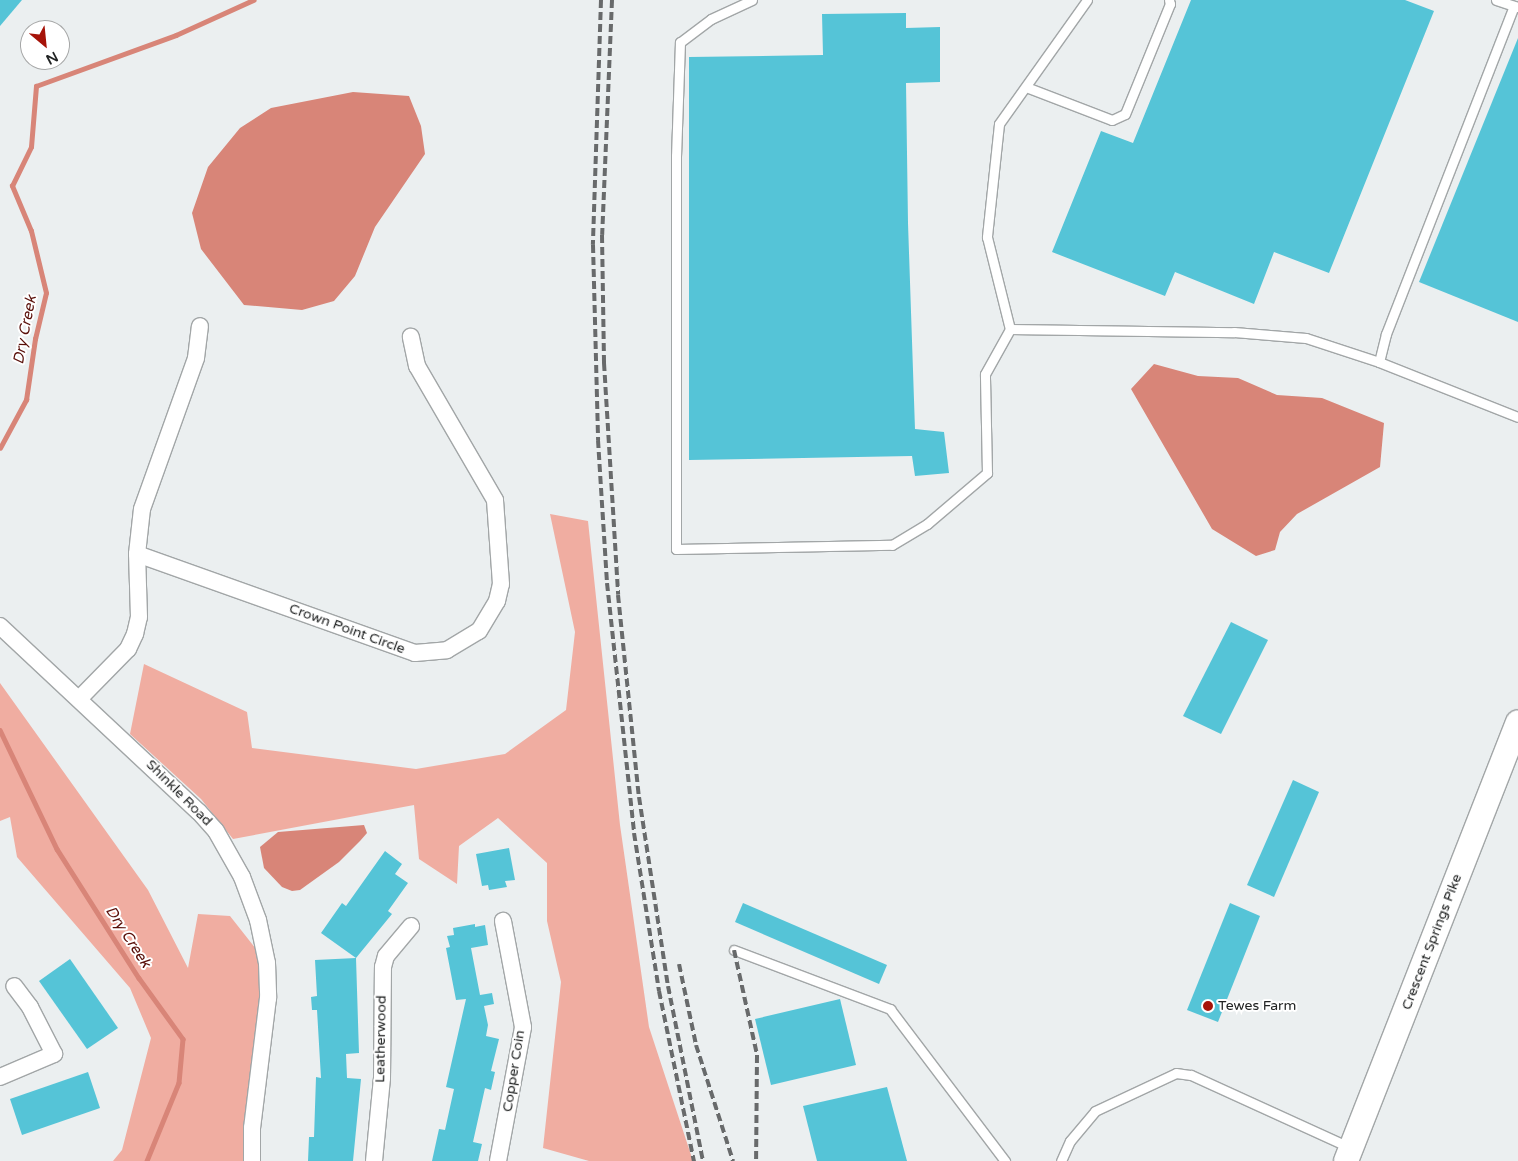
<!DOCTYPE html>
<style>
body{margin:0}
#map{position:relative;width:1518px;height:1161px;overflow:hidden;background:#ebeff0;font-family:"Varela Round",sans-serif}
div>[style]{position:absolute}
.green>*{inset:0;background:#f0ada1}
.water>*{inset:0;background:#d88578}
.stream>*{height:4.5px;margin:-2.25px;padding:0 2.25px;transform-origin:2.25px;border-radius:2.25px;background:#d88578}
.building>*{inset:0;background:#55c4d7}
.roads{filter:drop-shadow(1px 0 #a2a6a7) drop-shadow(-1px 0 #a2a6a7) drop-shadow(0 1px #a2a6a7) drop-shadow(0 -1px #a2a6a7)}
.service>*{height:9px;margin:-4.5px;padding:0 4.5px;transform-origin:4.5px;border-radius:4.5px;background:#fff}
.minor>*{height:16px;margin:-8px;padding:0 8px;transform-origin:8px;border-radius:8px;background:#fff}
.secondary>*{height:24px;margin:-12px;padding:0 12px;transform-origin:12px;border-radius:12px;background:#fff}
.rail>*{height:4px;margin-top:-2px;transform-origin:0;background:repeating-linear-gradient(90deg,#686a6b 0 8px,transparent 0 12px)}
.dots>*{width:14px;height:14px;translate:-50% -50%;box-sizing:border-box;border:2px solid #fff;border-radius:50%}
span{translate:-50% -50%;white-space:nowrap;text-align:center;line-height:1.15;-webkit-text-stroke:4px #fff;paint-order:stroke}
.street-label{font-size:14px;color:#212323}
.poi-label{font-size:14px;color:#212323}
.left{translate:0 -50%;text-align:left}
.water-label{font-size:15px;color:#590f09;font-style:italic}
.north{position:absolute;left:20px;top:20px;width:50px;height:50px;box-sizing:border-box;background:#fff;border:1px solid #a6a7a7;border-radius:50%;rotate:152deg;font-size:14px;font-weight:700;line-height:20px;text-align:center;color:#212323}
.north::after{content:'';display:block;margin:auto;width:18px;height:22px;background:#a61309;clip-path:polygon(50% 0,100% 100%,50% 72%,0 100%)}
</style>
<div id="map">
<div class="green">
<i style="clip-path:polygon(550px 514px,588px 521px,620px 825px,649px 1027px,693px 1161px,589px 1161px,543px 1148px,561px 982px,547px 921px,547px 863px,498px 818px,459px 846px,457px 884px,419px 859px,414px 805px,233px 839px,201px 799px,130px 734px,144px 664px,247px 712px,252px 748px,416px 769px,505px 754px,566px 710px,575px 632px)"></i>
<i style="clip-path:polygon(0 683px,148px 890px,188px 968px,198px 914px,230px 916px,267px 963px,252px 1161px,113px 1161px,122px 1150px,151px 1038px,130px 988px,17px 857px,10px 817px,0 821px)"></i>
</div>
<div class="water">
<i style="clip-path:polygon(353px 92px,409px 96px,421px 126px,425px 154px,375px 227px,355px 276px,334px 301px,302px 310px,244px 305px,201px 249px,192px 213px,208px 167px,240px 128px,271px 108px)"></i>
<i style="clip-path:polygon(1154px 364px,1198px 376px,1238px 378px,1277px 395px,1322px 398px,1384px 423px,1380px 467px,1297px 514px,1280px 532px,1275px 550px,1256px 556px,1212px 529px,1131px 389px)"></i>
<i style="clip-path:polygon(364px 825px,367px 833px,360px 841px,339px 862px,300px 890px,292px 891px,282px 887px,264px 868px,260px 847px,278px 832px)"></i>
</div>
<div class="stream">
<i style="left:0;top:448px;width:55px;rotate:-61.6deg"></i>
<i style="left:26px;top:400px;width:62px;rotate:-81.6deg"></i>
<i style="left:35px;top:339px;width:47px;rotate:-76.6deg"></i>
<i style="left:46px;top:293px;width:64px;rotate:-103.6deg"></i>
<i style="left:31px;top:231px;width:49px;rotate:-112.9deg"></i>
<i style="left:12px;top:186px;width:43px;rotate:-64deg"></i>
<i style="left:31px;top:147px;width:61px;rotate:-85.3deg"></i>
<i style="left:36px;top:86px;width:149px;rotate:-20deg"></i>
<i style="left:176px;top:35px;width:85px;rotate:-24.4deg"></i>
<i style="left:0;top:730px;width:132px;rotate:64.4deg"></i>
<i style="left:57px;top:849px;width:153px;rotate:57.6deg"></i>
<i style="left:139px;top:978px;width:75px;rotate:54.2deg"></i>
<i style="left:183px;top:1039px;width:44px;rotate:95.2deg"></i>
<i style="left:179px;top:1083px;width:84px;rotate:112.3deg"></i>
</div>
<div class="building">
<i style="clip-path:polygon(0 0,22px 0,0 26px)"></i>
<i style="clip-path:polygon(1191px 0,1405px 0,1434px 11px,1329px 273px,1274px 252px,1254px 304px,1175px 272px,1165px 296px,1052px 252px,1101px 131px,1133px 143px)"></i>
<i style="clip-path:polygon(906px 13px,906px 28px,940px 27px,940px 82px,906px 83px,908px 223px,915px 429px,944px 432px,949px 473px,915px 476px,912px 456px,689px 460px,689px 57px,823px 55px,822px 14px)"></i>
<i style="clip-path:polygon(1518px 38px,1518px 322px,1419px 282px)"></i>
<i style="clip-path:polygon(1231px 622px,1268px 640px,1221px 734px,1183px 716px)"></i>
<i style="clip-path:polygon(1293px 780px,1319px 792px,1274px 897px,1247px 885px)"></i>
<i style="clip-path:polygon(509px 848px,515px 880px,505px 881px,507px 887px,489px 890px,488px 885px,482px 886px,476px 854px)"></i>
<i style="clip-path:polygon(385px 851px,402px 864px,395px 874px,408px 883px,388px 911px,392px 914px,356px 958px,359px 1053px,346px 1054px,347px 1078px,361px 1079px,353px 1161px,308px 1161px,309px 1137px,314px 1137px,316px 1077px,321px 1078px,317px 1010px,312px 1010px,311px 997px,317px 996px,315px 960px,356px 958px,321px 933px,342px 903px,346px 906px)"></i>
<i style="clip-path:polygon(743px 903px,887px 965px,879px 984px,735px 922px)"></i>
<i style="clip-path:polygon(1230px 903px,1260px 916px,1218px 1022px,1187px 1010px)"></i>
<i style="clip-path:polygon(475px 924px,475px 927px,485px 925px,488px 945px,471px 948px,480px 995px,492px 993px,494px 1004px,484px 1006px,488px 1025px,486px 1036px,499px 1039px,491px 1071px,495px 1072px,491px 1090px,485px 1088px,473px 1142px,482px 1144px,478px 1161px,432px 1161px,439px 1129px,445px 1130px,454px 1089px,446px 1087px,466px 999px,456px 1000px,446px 948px,450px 947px,447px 936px,454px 935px,453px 928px)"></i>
<i style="clip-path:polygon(70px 959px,118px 1028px,87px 1049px,39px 981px)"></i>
<i style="clip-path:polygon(840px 999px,856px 1065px,771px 1085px,755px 1019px)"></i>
<i style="clip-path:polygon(88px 1072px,100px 1108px,22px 1135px,10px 1099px)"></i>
<i style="clip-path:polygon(887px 1087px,907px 1161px,817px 1161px,803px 1106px)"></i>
</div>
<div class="roads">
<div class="service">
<i style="left:752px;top:0;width:45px;rotate:155.1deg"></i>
<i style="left:711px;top:19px;width:39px;rotate:143deg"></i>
<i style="left:680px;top:42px;width:114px;rotate:92deg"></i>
<i style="left:676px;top:156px;width:393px;rotate:90deg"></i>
<i style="left:676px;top:549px;width:216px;rotate:-1.1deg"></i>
<i style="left:892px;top:545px;width:41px;rotate:-31deg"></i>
<i style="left:927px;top:524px;width:79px;rotate:-40.4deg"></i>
<i style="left:987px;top:473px;width:99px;rotate:-91.2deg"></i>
<i style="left:985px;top:374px;width:51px;rotate:-60.9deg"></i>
<i style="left:1087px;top:0;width:152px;rotate:125.4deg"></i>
<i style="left:999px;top:124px;width:114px;rotate:96.1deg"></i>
<i style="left:987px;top:237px;width:95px;rotate:76deg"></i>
<i style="left:1010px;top:329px;width:224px;rotate:0.8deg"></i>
<i style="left:1234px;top:332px;width:72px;rotate:4.8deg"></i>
<i style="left:1306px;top:338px;width:77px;rotate:18.2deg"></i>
<i style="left:1379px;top:362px;width:149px;rotate:21.6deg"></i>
<i style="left:1496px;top:0;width:23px;rotate:18deg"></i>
<i style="left:1026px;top:87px;width:92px;rotate:21deg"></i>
<i style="left:1112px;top:120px;width:14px;rotate:-25deg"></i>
<i style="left:1125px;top:114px;width:119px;rotate:-67.8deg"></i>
<i style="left:1170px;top:4px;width:4px;rotate:-104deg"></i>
<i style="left:1379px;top:362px;width:29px;rotate:-76deg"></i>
<i style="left:1386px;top:334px;width:352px;rotate:-68.7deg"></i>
<i style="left:734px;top:950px;width:167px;rotate:20.7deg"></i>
<i style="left:890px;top:1009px;width:191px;rotate:52.9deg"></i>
<i style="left:1061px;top:1161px;width:22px;rotate:-66deg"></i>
<i style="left:1070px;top:1141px;width:39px;rotate:-50deg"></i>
<i style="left:1095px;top:1111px;width:89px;rotate:-25.1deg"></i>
<i style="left:1176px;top:1073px;width:15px;rotate:8deg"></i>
<i style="left:1191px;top:1075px;width:176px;rotate:24.5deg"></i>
</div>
<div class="minor">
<i style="left:137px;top:554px;width:295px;rotate:19.6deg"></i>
<i style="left:415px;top:653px;width:32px;rotate:-5deg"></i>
<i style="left:447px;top:650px;width:37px;rotate:-31deg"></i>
<i style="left:479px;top:631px;width:35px;rotate:-59deg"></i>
<i style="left:497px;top:601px;width:17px;rotate:-77deg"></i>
<i style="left:501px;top:584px;width:84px;rotate:-94.1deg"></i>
<i style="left:495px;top:500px;width:155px;rotate:-120.2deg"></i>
<i style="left:417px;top:366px;width:30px;rotate:-102deg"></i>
<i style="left:0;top:626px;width:272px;rotate:43.1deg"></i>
<i style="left:199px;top:812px;width:25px;rotate:48deg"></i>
<i style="left:216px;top:831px;width:53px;rotate:60.5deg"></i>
<i style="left:242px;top:877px;width:46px;rotate:69.6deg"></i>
<i style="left:258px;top:920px;width:44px;rotate:78.2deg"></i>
<i style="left:267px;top:963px;width:35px;rotate:88deg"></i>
<i style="left:268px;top:998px;width:131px;rotate:97deg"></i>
<i style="left:252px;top:1128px;width:33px;rotate:90deg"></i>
<i style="left:79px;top:699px;width:70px;rotate:-45.6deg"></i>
<i style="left:128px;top:649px;width:17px;rotate:-65deg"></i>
<i style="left:135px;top:634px;width:17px;rotate:-77deg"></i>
<i style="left:139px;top:617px;width:63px;rotate:-91.8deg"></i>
<i style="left:137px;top:554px;width:45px;rotate:-83.7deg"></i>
<i style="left:142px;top:509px;width:160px;rotate:-70.3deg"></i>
<i style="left:196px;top:358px;width:32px;rotate:-83deg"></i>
<i style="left:0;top:1077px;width:59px;rotate:-23.1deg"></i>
<i style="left:54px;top:1054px;width:53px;rotate:-117.1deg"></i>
<i style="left:30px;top:1007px;width:26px;rotate:-127deg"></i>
<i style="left:374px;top:1161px;width:83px;rotate:-84.5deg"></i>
<i style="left:382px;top:1078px;width:111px;rotate:-89.5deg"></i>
<i style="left:383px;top:967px;width:11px;rotate:-75deg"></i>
<i style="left:386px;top:956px;width:39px;rotate:-50deg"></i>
<i style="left:498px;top:1161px;width:136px;rotate:-79.4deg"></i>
<i style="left:523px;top:1027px;width:108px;rotate:-100.7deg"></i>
</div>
<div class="secondary">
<i style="left:1346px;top:1161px;width:471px;rotate:-68.6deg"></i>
</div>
</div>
<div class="rail">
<i style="left:601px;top:0;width:245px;rotate:91.9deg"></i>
<i style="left:593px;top:245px;width:195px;rotate:88.5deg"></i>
<i style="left:598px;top:440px;width:143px;rotate:86.4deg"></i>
<i style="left:607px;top:583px;width:251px;rotate:83.8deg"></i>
<i style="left:634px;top:833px;width:160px;rotate:81deg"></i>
<i style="left:659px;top:991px;width:174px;rotate:78.4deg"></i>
<i style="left:612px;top:0;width:235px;rotate:92.4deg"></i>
<i style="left:602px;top:235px;width:128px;rotate:89.1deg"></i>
<i style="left:604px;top:363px;width:232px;rotate:86.5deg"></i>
<i style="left:618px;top:595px;width:203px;rotate:84.1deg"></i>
<i style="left:639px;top:797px;width:191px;rotate:81.3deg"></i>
<i style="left:668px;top:986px;width:178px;rotate:78.7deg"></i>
<i style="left:734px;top:950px;width:107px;rotate:77.6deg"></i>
<i style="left:757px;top:1055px;width:106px;rotate:90.5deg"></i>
<i style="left:679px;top:964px;width:83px;rotate:78.1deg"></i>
<i style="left:696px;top:1045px;width:122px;rotate:72.3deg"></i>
</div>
<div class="dots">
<i style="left:1208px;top:1006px;background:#a61309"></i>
</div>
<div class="street-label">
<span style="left:347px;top:629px;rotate:20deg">Crown Point Circle</span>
<span style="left:179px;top:793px;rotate:45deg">Shinkle Road</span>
<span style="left:1432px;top:942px;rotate:-69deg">Crescent Springs Pike</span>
<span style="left:381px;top:1039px;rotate:-89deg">Leatherwood</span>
<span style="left:514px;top:1071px;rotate:-81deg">Copper Coin</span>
</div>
<div class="poi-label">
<span class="left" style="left:1218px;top:1006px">Tewes Farm</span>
</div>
<div class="water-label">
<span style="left:25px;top:330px;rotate:-79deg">Dry Creek</span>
<span style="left:128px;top:937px;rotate:57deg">Dry Creek</span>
</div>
<div class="north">N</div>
</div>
